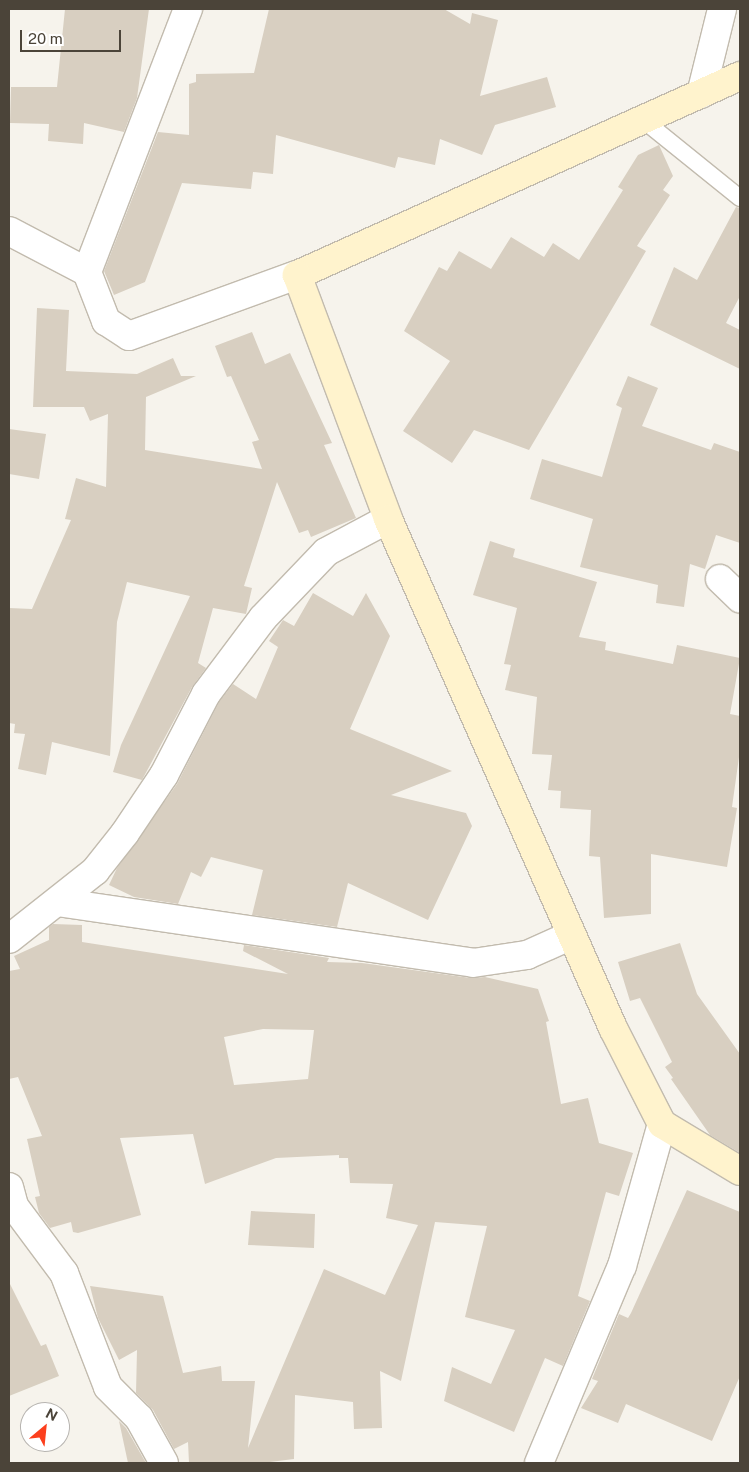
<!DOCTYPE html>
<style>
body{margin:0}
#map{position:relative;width:749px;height:1472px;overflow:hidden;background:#f6f3ec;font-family:"Public Sans",sans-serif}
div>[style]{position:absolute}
.building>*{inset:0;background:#d8cfc1}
.roads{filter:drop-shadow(1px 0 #c2bbae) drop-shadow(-1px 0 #c2bbae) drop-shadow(0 1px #c2bbae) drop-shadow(0 -1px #c2bbae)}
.lane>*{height:16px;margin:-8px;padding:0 8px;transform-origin:8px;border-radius:8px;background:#fff}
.street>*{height:28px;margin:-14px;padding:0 14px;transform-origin:14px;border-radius:14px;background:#fff}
.secondary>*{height:28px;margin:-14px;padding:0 14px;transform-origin:14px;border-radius:14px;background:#fff3cd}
span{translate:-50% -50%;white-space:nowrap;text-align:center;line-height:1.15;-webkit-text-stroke:4px #fff;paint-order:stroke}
.frame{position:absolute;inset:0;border:10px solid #4b4439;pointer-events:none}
.north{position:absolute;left:20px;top:1402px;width:50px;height:50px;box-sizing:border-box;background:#fff;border:1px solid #b7b4b0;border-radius:50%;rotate:28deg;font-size:14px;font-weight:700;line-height:20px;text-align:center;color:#4b4439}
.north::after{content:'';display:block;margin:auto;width:18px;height:22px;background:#fc3f1d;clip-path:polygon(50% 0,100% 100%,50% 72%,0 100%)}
.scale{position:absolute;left:20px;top:30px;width:101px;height:22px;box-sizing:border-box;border:2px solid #4b4439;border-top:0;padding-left:6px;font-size:15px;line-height:18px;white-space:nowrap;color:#4b4439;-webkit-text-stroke:4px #fff;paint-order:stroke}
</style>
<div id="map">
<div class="building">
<i style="clip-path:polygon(65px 9px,149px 9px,137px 98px,124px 132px,84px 123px,83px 144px,48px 141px,49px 124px,10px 123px,11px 87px,57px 87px)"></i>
<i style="clip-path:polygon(269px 9px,444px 9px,470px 24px,472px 13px,498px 20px,480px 96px,547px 77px,556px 107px,495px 125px,482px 155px,440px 139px,435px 165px,398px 157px,395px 168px,276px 135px,273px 174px,253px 172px,251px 189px,182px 183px,145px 282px,114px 295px,104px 271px,158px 132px,189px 135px,189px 84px,196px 82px,196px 74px,254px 73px)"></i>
<i style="clip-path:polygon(659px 145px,673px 176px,663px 190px,670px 195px,637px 246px,646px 251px,529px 450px,474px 430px,452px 463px,403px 431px,450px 361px,404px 331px,439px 267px,447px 271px,459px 251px,491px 269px,511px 237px,544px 257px,553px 243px,579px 260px,623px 190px,618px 187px,638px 155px)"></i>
<i style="clip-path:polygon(736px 207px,740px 208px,740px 296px,726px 323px,740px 330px,740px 369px,650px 325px,674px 267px,697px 280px)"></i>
<i style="clip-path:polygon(37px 308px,69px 310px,66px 371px,137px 374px,173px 358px,181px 376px,196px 376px,146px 397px,145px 450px,262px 469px,252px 442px,259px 440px,231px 376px,227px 377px,215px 346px,252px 332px,265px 364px,290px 353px,332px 443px,324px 445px,356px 518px,311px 537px,308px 530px,299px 533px,277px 482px,244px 586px,252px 588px,246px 614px,213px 608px,198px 663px,206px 668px,192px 687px,142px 780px,113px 772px,121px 745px,190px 596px,127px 582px,117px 622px,110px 756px,52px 742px,46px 775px,18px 769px,25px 734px,14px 733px,15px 724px,9px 723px,9px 608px,32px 609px,71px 520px,65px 519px,76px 478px,106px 487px,108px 414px,90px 421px,84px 407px,33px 407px)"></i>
<i style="clip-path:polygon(628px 376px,658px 388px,642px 426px,711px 450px,714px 443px,740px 452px,740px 543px,716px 535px,705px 569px,690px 564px,684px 607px,656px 603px,658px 585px,580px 567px,593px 519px,530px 499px,542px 459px,602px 477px,622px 408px,616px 405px)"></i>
<i style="clip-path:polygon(9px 429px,46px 434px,39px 479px,9px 474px)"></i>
<i style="clip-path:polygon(490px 541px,515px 549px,513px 557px,597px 582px,579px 637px,606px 642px,605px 650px,673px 664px,677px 645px,740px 658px,730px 714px,740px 716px,740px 750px,732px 807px,737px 808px,727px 867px,651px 854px,651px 914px,604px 918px,600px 857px,589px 856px,591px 810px,560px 808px,561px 791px,548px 790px,552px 755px,532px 754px,537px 697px,505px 690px,511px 665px,504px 664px,517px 608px,473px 595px)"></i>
<i style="clip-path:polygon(313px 593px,353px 616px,366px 593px,390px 636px,350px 729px,452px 771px,391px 795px,466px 813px,472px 826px,428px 920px,348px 883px,337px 927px,252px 915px,263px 870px,211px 857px,201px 877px,191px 872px,178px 904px,134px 897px,109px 885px,117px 868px,177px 784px,219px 702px,233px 684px,256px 699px,278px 647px,269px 641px,283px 620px,294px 626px)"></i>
<i style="clip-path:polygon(evenodd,53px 924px,82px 925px,82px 942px,288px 974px,243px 951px,244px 945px,329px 958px,327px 962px,362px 963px,471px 978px,485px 977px,538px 989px,549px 1021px,546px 1022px,561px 1104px,588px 1098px,599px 1143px,633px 1153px,619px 1196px,606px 1192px,578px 1296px,590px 1301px,563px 1366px,545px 1358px,514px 1432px,444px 1401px,452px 1367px,491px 1384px,515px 1330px,465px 1317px,487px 1226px,435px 1222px,401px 1381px,380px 1371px,382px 1428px,354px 1429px,353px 1402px,295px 1395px,294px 1459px,262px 1463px,189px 1463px,188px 1442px,174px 1449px,153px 1410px,136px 1393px,137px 1350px,119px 1360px,98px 1318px,90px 1286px,163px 1296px,183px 1373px,221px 1366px,222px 1381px,255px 1381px,248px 1448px,324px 1269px,385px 1295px,418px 1225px,386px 1218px,393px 1184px,350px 1183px,348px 1158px,339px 1158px,339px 1155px,276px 1158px,205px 1184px,193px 1134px,120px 1138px,141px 1215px,78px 1233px,73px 1232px,71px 1222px,50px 1228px,39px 1213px,35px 1197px,40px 1196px,27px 1139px,42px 1136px,18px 1077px,9px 1079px,9px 971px,20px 969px,14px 956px,49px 940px,49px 927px,53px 924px,263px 1029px,314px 1030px,308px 1079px,234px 1085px,224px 1037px,263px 1029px)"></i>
<i style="clip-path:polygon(680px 943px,697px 994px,740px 1054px,740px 1153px,710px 1135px,671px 1079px,673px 1078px,665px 1067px,672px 1062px,640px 998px,630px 1001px,618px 962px)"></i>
<i style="clip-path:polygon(687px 1190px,740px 1212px,740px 1376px,712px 1441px,626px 1404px,618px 1423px,581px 1408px,598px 1381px,592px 1379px,619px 1314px,628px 1318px,631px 1313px)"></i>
<i style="clip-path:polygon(251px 1211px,315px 1214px,314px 1248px,248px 1245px)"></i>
<i style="clip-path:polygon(9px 1282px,41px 1346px,46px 1344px,59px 1376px,9px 1396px)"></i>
<i style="clip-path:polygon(119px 1421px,126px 1428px,146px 1463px,128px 1463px)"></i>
</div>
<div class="roads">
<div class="lane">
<i style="left:642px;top:119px;width:126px;rotate:38.9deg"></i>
</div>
<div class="street">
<i style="left:701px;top:94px;width:88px;rotate:-76.1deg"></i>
<i style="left:9px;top:231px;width:88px;rotate:27.7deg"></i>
<i style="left:87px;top:272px;width:53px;rotate:68.8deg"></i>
<i style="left:106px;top:321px;width:27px;rotate:33deg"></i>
<i style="left:129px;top:336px;width:179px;rotate:-20deg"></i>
<i style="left:87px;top:272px;width:282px;rotate:-69deg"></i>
<i style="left:720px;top:579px;width:28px;rotate:44deg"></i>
<i style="left:57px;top:902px;width:420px;rotate:8.3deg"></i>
<i style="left:473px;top:963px;width:55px;rotate:-8.4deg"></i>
<i style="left:527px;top:955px;width:49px;rotate:-24deg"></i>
<i style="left:9px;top:939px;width:110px;rotate:-38.3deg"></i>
<i style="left:95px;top:871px;width:48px;rotate:-51.7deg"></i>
<i style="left:125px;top:833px;width:70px;rotate:-56.1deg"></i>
<i style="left:164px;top:775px;width:91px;rotate:-62.6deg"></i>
<i style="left:206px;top:694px;width:95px;rotate:-53.1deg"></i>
<i style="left:263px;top:618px;width:91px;rotate:-46.3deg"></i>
<i style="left:326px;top:552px;width:70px;rotate:-28deg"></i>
<i style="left:9px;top:1187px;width:20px;rotate:75deg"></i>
<i style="left:14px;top:1206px;width:84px;rotate:53.3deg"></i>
<i style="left:64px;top:1273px;width:122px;rotate:68.9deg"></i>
<i style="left:108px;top:1387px;width:44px;rotate:45deg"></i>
<i style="left:139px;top:1418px;width:51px;rotate:60.9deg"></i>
<i style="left:539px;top:1463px;width:214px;rotate:-67.2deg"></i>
<i style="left:622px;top:1266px;width:148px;rotate:-74.3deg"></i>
</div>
<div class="secondary">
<i style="left:740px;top:76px;width:486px;rotate:155.8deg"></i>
<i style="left:297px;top:275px;width:260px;rotate:69.5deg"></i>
<i style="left:388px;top:519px;width:557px;rotate:66.15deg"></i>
<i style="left:613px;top:1028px;width:108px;rotate:63deg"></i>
<i style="left:662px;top:1124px;width:91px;rotate:31.1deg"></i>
</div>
</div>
<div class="frame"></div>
<div class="north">N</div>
<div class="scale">20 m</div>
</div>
